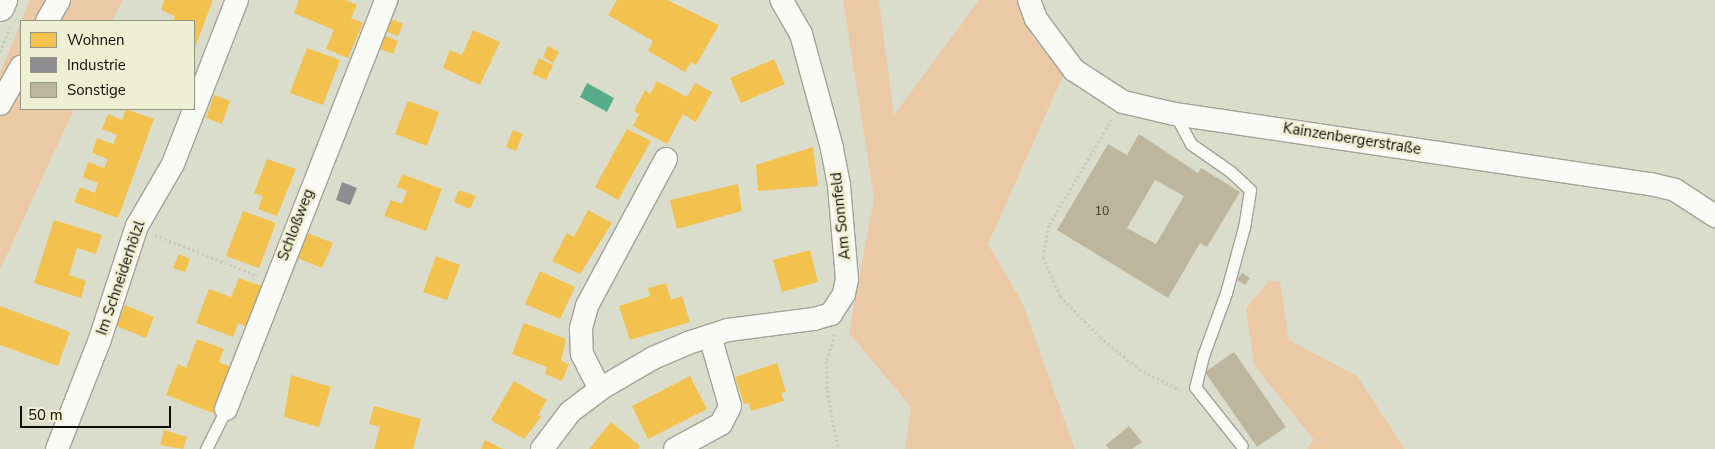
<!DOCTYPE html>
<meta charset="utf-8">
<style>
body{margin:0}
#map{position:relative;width:1715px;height:449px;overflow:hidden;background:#dbddcc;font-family:"Nunito Sans",sans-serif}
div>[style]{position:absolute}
.green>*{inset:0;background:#ecc9a6}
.water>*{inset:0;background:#55ad8a}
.homes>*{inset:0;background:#f2c14e}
.industry>*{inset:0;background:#8d8d92}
.building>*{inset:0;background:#bdb69d}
.path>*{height:3px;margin-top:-1.5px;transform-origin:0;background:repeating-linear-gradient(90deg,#cacbc6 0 2.5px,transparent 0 5px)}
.roads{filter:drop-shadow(1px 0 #a1a396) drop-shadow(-1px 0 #a1a396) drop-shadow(0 1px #a1a396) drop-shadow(0 -1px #a1a396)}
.service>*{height:11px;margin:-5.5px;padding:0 5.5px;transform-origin:5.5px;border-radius:5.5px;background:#fafaf7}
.minor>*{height:22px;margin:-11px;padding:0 11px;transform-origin:11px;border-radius:11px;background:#fafaf7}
.primary>*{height:28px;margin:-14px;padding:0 14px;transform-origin:14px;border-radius:14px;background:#fafaf7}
span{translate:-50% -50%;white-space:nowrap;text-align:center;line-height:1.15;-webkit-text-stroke:5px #edf0d3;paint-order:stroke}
.number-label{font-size:12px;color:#39382b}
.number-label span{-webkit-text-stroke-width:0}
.street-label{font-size:15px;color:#0d0e05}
.legend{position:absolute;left:20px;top:20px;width:175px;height:90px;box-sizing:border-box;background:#edf0d3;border:1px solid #939681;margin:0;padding:6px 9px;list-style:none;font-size:15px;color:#0d0e05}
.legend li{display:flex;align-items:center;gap:10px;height:25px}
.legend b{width:25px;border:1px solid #939681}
.scale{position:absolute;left:20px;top:406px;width:151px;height:22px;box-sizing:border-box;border:2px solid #0d0e05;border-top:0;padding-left:6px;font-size:15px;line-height:18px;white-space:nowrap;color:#0d0e05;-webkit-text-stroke:4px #edf0d3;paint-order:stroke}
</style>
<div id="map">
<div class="green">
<i style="clip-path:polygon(30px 0,122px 0,113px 21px,21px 21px)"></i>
<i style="clip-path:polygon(843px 0,879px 0,894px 115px,979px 0,1016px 0,1033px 38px,1064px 74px,988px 244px,1022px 302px,1075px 449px,905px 449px,911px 407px,849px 333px,874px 198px)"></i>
<i style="clip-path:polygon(21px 22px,21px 109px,74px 109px,0 270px,0 73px)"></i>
<i style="clip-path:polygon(1269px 281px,1280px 282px,1289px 340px,1357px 376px,1405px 449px,1306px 449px,1314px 440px,1254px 365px,1246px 308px)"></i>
</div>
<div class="water">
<i style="clip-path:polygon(587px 83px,614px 98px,607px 112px,580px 97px)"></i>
</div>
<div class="homes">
<i style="clip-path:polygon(164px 0,213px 0,194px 50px,194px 21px,173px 21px,175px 16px,161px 10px)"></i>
<i style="clip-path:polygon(299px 0,345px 0,357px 5px,351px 18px,363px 23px,348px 58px,326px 49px,334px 30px,294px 13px)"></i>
<i style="clip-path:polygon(617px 0,667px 0,719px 25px,696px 65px,691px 62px,685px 72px,648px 51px,653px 41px,608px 15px)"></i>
<i style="clip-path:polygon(387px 17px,403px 24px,398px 36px,381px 29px)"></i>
<i style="clip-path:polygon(473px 30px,500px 42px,480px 85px,443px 68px,450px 50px,462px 55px)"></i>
<i style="clip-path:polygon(380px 34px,398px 41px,393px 54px,375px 47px)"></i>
<i style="clip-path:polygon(548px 46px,559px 52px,553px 63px,543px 57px)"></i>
<i style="clip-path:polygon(307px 48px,340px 60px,323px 105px,290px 93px)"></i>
<i style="clip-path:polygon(539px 58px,553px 65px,546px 80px,532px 74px)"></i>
<i style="clip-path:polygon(774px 59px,785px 84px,741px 103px,730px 78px)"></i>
<i style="clip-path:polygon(657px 81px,687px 97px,695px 83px,712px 92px,696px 122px,683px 114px,667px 144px,633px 126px,639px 114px,634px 111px,645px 90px,650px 94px)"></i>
<i style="clip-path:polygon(214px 95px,230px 101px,222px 124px,206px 118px)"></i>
<i style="clip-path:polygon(408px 101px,439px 112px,427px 146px,395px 134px)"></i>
<i style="clip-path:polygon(126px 109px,154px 119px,118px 218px,74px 202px,80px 187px,95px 193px,98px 183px,83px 177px,88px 162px,104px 168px,108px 159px,92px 153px,97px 138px,113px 144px,117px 135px,102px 129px,108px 114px,122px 120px)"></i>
<i style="clip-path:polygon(627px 129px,651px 141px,618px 200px,595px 187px)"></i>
<i style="clip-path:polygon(513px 130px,523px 134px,516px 151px,506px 147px)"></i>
<i style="clip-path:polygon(813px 147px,818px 186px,758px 191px,756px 165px)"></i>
<i style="clip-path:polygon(267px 159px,296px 169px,277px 216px,258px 209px,263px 196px,254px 193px)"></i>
<i style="clip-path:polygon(402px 174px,442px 189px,426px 231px,384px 216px,391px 200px,402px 204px,407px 191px,397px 187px)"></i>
<i style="clip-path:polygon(738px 184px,742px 211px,677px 229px,670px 200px)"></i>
<i style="clip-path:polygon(459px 190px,476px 196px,470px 209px,454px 202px)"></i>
<i style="clip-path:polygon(588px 210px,612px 223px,580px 274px,552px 261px,567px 233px,574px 237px)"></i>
<i style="clip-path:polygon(243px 211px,276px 223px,259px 268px,226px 256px)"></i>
<i style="clip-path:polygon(54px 220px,102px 235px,96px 254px,77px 248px,69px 275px,86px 281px,81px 298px,34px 283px)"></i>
<i style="clip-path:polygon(305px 232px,333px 243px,322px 268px,295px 257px)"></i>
<i style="clip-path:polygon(810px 250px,818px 282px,782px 292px,773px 260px)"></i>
<i style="clip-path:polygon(179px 254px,190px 259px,185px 272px,173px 268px)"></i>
<i style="clip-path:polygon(436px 256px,460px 265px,447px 300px,423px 292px)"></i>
<i style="clip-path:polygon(540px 271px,575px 287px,560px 319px,525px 304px)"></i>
<i style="clip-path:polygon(239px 278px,265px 287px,249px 328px,238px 323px,233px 337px,196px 323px,209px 289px,231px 297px)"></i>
<i style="clip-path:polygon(666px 283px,671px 300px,682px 296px,690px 322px,630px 340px,619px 306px,650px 296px,648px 288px)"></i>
<i style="clip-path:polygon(125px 305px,154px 317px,146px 338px,116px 326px)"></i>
<i style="clip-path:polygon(0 306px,70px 332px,58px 366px,0 345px)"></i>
<i style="clip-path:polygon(524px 323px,566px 339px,561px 361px,569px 364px,562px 381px,545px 374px,547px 367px,512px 354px)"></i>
<i style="clip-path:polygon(197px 339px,224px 349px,219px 362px,233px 368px,213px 413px,166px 395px,178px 364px,186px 368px)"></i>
<i style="clip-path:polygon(777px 363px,786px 392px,781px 393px,784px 401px,751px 411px,749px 403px,744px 404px,735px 377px)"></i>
<i style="clip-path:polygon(291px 375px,331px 387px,319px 427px,284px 417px)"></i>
<i style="clip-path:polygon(690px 376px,707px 409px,648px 439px,632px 406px)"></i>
<i style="clip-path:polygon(514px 381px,547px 400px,538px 415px,541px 417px,524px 439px,491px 420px)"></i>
<i style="clip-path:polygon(374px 406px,421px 419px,413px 449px,374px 449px,380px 427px,369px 424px)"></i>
<i style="clip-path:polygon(611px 422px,640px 446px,638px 449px,589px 449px)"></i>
<i style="clip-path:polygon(164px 430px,187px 437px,183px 449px,160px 445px)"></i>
<i style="clip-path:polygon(485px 440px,503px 449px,481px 449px)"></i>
</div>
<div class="industry">
<i style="clip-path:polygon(342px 182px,357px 188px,350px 205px,336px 200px)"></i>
</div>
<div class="building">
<i style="clip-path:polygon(evenodd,1139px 134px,1198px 173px,1201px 168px,1240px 192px,1207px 247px,1200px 243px,1168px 298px,1057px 230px,1108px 144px,1127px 155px,1139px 134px,1155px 180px,1184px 196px,1156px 244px,1127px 228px,1155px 180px)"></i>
<i style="clip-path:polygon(1242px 273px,1250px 278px,1245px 285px,1237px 280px)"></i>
<i style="clip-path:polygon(1234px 352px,1286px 427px,1257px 447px,1205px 372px)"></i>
<i style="clip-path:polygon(1129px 426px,1142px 442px,1132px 449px,1109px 449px,1106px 445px)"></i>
</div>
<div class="path">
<i style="left:0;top:52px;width:27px;rotate:-68deg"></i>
<i style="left:1112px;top:119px;width:123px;rotate:120.7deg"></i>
<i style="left:1049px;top:225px;width:33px;rotate:101deg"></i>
<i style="left:1043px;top:257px;width:43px;rotate:66.4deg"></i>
<i style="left:1060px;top:296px;width:57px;rotate:45.7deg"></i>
<i style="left:1100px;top:337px;width:50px;rotate:39.4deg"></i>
<i style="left:1139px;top:369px;width:46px;rotate:27.1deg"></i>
<i style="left:155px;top:235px;width:109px;rotate:21.6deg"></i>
<i style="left:835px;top:334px;width:28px;rotate:108deg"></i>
<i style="left:826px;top:361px;width:29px;rotate:88deg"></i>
<i style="left:827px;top:390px;width:60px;rotate:79.4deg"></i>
</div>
<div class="roads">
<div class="service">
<i style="left:1175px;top:114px;width:34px;rotate:62deg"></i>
<i style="left:1191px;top:144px;width:49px;rotate:35deg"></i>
<i style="left:1231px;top:172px;width:26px;rotate:43deg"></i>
<i style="left:1250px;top:190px;width:37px;rotate:99deg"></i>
<i style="left:1244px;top:227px;width:68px;rotate:105.3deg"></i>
<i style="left:1226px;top:293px;width:67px;rotate:110.1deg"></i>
<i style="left:1203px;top:356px;width:32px;rotate:104deg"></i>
<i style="left:1195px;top:387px;width:75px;rotate:51.5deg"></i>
<i style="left:206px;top:449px;width:45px;rotate:-63.4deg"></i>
</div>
<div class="minor">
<i style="left:1029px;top:0;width:20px;rotate:70deg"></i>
<i style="left:1036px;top:19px;width:64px;rotate:53.3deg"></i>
<i style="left:1074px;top:70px;width:59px;rotate:33.1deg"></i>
<i style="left:1123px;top:102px;width:53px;rotate:13deg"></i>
<i style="left:1175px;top:114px;width:480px;rotate:8.4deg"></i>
<i style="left:1650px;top:184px;width:26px;rotate:13deg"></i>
<i style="left:1675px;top:190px;width:48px;rotate:33deg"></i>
<i style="left:47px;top:21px;width:24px;rotate:-60deg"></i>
<i style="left:0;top:104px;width:43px;rotate:-60.4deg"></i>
<i style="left:666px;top:159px;width:167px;rotate:118.3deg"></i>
<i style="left:587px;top:306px;width:24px;rotate:105deg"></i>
<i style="left:581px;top:329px;width:25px;rotate:88deg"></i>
<i style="left:582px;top:354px;width:39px;rotate:63deg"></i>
<i style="left:600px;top:389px;width:61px;rotate:-30.3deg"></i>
<i style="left:653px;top:358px;width:38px;rotate:-23deg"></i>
<i style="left:688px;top:343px;width:42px;rotate:-18deg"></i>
<i style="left:728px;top:330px;width:87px;rotate:-7.3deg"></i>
<i style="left:814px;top:319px;width:18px;rotate:-16deg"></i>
<i style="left:831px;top:314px;width:24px;rotate:-57deg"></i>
<i style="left:844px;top:294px;width:15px;rotate:-79deg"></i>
<i style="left:847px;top:279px;width:94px;rotate:-94.9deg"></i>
<i style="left:839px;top:185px;width:38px;rotate:-101deg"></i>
<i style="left:832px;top:148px;width:118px;rotate:-105.2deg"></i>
<i style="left:801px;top:34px;width:39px;rotate:-120deg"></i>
<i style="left:226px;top:409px;width:439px;rotate:-68.6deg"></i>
<i style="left:57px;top:449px;width:118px;rotate:-68.6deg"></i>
<i style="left:100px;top:339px;width:119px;rotate:-71.9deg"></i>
<i style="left:137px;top:226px;width:72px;rotate:-59.9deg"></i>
<i style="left:173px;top:164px;width:176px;rotate:-68.7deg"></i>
<i style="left:542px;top:449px;width:46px;rotate:-52.9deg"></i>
<i style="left:570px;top:412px;width:38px;rotate:-37deg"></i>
<i style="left:675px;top:449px;width:52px;rotate:-28.5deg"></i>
<i style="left:721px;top:424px;width:20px;rotate:-63deg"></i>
<i style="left:730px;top:406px;width:73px;rotate:-105.9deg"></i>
</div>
<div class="primary">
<i style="left:0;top:7px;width:8px;rotate:-67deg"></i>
</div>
</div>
<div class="number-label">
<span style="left:1102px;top:212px">10</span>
</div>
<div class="street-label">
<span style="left:1352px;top:139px;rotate:9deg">Kainzenbergerstraße</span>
<span style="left:841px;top:216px;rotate:-96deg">Am Sonnfeld</span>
<span style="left:296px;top:225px;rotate:-69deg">Schloßweg</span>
<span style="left:121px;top:278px;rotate:-71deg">Im Schneiderhölzl</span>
</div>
<ul class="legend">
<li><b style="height:14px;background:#f2c14e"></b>Wohnen</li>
<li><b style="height:14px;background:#8d8d92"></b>Industrie</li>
<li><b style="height:14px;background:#bdb69d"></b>Sonstige</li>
</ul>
<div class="scale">50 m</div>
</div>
